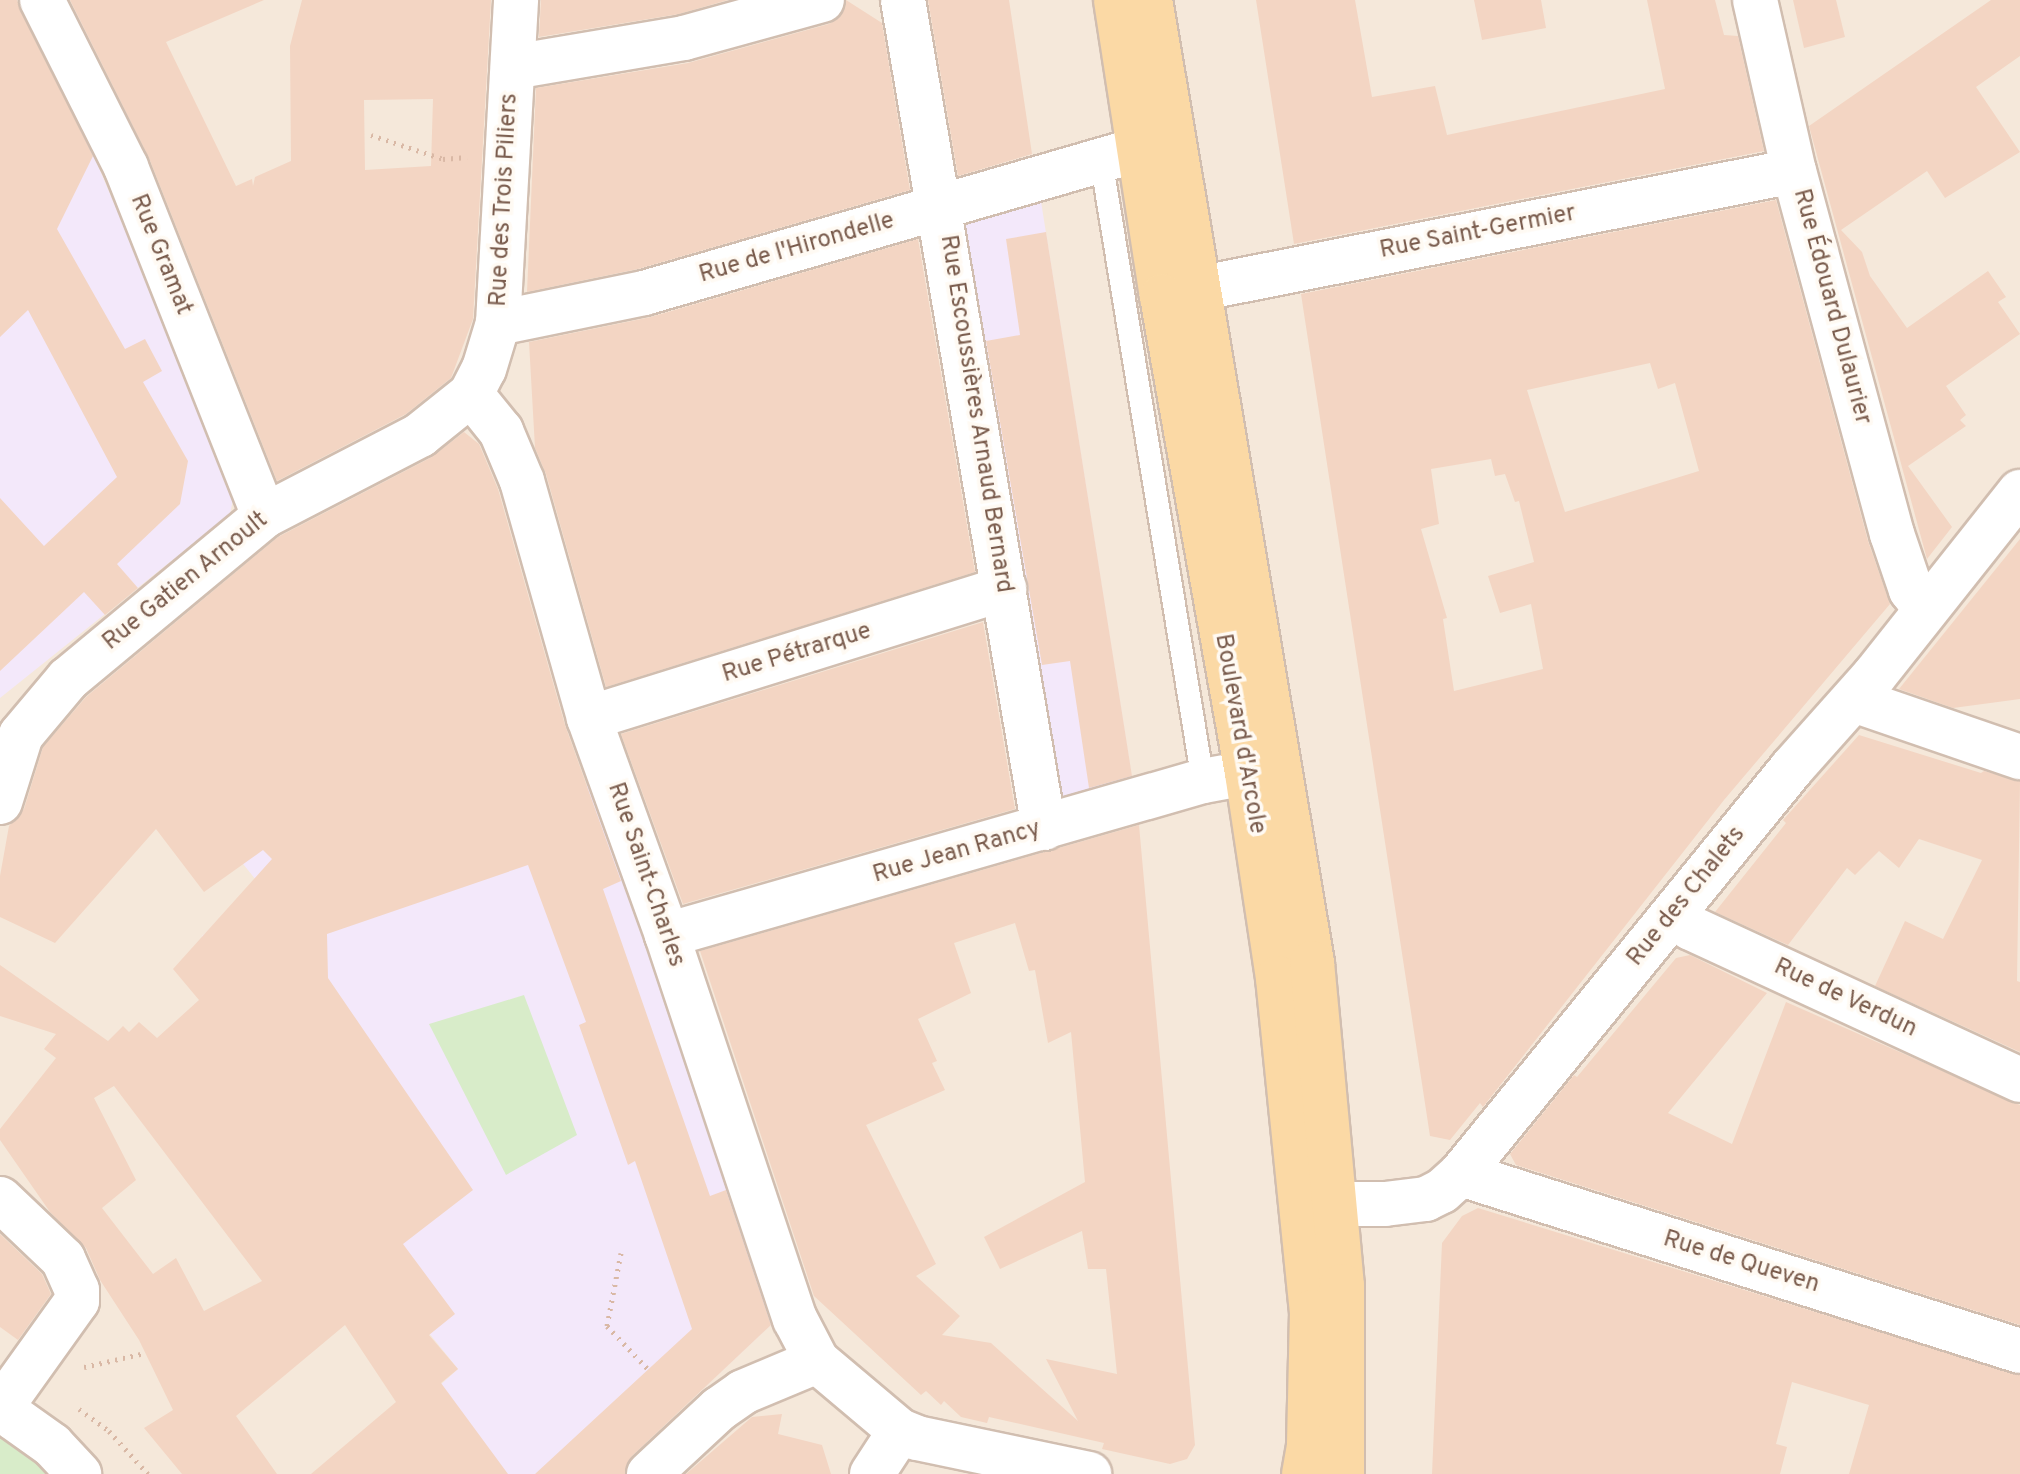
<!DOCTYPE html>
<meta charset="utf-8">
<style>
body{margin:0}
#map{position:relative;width:2020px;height:1474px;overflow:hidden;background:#fdf6ec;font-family:Overpass,sans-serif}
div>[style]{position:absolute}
.residential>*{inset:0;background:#f5e8da}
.education>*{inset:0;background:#f3e8fa}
.green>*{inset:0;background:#d8ecc9}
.building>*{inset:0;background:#f3d5c3}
.path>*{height:5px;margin-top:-2.5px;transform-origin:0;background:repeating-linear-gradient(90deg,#d9b8a5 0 2px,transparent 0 8px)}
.roads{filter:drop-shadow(2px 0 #d1beb0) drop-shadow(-2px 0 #d1beb0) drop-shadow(0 2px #d1beb0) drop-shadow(0 -2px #d1beb0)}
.lane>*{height:22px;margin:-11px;padding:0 11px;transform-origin:11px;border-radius:11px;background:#fff}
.street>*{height:44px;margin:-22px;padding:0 22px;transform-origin:22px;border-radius:22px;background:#fff}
.primary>*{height:44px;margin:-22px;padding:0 22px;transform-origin:22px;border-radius:22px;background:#fbd9a5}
span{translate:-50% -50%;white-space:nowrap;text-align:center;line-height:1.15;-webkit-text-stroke:7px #fffaf3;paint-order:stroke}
.street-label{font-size:24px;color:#7a5c4d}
</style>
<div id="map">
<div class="residential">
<i style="clip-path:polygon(0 0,2020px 0,2020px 1474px,0 1474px)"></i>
</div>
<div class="education">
<i style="clip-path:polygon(0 123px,45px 139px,83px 130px,235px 490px,230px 514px,0 698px)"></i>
<i style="clip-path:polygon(1040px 195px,1133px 785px,1059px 808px,959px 218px)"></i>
<i style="clip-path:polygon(595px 783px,624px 880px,775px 1321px,612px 1474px,373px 1474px,375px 1444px,458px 1369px,391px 1286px,230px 979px,202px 936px,244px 904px,268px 895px,231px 849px,432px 837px)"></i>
</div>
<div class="green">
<i style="clip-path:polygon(524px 995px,577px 1135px,506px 1175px,429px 1024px)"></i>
<i style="clip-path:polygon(0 1432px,32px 1454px,53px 1474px,0 1474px)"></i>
</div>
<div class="building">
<i style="clip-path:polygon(0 0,17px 0,93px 156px,57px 229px,125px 349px,145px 339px,162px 371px,143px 382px,188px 461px,180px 504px,117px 564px,138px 588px,105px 615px,84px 592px,0 671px,0 498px,44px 546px,117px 477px,28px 310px,0 337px)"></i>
<i style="clip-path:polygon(evenodd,70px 0,264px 0,166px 42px,236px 186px,252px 179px,253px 186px,255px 177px,291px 161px,290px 46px,302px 0,491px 0,473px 319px,451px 378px,406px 414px,277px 481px,149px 158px,70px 0,433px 99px,431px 166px,365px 170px,364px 100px,433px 99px)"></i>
<i style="clip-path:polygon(541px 0,728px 0,679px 14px,539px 37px)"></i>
<i style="clip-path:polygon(846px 0,882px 23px,910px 190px,638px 269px,527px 292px,536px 88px,688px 63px,829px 24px,840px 17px)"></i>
<i style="clip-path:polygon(928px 0,1009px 0,1032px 154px,958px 176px)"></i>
<i style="clip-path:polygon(1256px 0,1355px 0,1372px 97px,1435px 86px,1447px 135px,1665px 89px,1647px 0,1715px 0,1724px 35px,1738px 36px,1764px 151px,1294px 244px)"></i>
<i style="clip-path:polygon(1474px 0,1541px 0,1546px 28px,1482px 40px)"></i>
<i style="clip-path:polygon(1793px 0,1836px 0,1845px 37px,1804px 48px)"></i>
<i style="clip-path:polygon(1991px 0,2020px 0,2020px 56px,1976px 87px,2020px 152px,1945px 198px,1927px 171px,1841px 230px,1862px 252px,1870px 276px,1907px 328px,1988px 271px,2006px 297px,1998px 302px,2020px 334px,1946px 386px,1966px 415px,1960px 420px,1966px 426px,1908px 466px,1952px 527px,1927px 559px,1809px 126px)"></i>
<i style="clip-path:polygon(evenodd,1776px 200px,1868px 541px,1890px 604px,1724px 800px,1483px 1107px,1480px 1103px,1450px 1140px,1430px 1136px,1301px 294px,1776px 200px,1650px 363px,1658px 389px,1675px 383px,1699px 471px,1565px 512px,1527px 390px,1650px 363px,1776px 200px,1491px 459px,1495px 476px,1505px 474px,1515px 502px,1519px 501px,1534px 562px,1488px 576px,1500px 613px,1531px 604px,1543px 669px,1454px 691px,1443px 619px,1447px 618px,1421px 529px,1439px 524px,1431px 469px,1491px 459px)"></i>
<i style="clip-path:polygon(1046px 232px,1132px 776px,1089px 788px,1070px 661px,1042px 665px,986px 341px,1020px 335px,1006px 239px)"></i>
<i style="clip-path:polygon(918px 239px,975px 572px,606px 687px,546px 474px,535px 448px,529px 342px,651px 317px)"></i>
<i style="clip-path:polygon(evenodd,464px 432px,479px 444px,498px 489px,565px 725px,621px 881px,603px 889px,710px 1196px,726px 1190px,771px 1325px,632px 1456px,625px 1474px,535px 1474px,692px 1329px,635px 1161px,628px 1165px,579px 1025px,586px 1022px,528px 865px,327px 934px,328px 978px,473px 1190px,403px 1244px,455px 1314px,429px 1335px,458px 1369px,441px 1383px,508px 1474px,311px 1474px,396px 1402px,345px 1325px,236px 1416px,277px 1474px,182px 1474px,144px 1428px,173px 1410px,139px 1340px,100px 1280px,86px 1248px,50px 1212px,0 1140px,0 1129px,56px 1058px,44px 1049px,56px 1034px,0 1016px,0 965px,108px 1041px,123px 1026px,129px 1032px,139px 1022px,157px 1038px,199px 1000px,173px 969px,272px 859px,263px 850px,204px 892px,156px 829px,55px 943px,0 917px,0 876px,9px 826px,24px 809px,43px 747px,86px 697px,278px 537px,432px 457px,464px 432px,114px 1086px,262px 1281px,204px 1311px,176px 1258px,153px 1274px,102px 1208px,136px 1180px,94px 1098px,114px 1086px)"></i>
<i style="clip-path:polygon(2020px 539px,2020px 699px,1953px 708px,1899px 689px)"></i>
<i style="clip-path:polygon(983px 622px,1015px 809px,683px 904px,621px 734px)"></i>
<i style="clip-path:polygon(1859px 735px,1981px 773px,1984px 771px,2020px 781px,2017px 981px,2020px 982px,2020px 1052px,1875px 986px,1905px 921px,1943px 939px,1982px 860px,1919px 839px,1899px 868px,1879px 851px,1855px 875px,1847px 868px,1788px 945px,1715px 912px,1786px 823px,1783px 820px)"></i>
<i style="clip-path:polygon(evenodd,1139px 825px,1195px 1445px,1187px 1459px,1170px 1464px,1102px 1449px,1104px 1443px,989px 1417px,987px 1423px,961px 1417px,944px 1401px,941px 1405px,926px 1391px,921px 1395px,814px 1296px,700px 951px,1139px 825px,1015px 923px,1029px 971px,1035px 970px,1048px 1043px,1071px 1032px,1085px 1182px,984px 1237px,1000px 1269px,1082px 1231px,1088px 1269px,1106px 1269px,1117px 1374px,1046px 1359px,1078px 1421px,991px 1343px,942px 1335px,960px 1316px,916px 1276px,936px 1264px,866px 1125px,945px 1090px,932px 1063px,937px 1061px,918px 1019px,971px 993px,954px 943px,1015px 923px)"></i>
<i style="clip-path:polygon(1690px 955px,1767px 993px,1668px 1113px,1732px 1144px,1786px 1002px,2020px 1105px,2020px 1325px,1516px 1165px,1510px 1154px,1574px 1075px,1577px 1077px,1676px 958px)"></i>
<i style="clip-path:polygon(1478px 1208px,2020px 1375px,2020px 1474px,1849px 1474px,1869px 1405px,1792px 1382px,1776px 1444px,1787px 1447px,1780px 1474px,1432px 1474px,1442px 1243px,1462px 1216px)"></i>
<i style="clip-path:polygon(0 1234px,42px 1274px,51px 1294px,18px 1340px,0 1327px)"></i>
<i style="clip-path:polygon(782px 1414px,778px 1434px,822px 1445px,831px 1474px,686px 1474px,752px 1417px)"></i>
</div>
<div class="path">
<i style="left:371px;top:135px;width:76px;rotate:18.4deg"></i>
<i style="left:443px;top:159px;width:24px;rotate:-5deg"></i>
<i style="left:621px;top:1253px;width:74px;rotate:100.9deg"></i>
<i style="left:607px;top:1326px;width:59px;rotate:46.4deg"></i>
<i style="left:84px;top:1367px;width:63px;rotate:-12.9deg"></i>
<i style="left:79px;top:1409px;width:37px;rotate:36deg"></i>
<i style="left:109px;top:1431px;width:58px;rotate:47.8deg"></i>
</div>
<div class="roads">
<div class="lane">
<i style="left:1101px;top:159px;width:630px;rotate:80.69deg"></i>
</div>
<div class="street">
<i style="left:42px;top:0;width:187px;rotate:63.3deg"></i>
<i style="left:126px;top:167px;width:375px;rotate:68.4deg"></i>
<i style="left:903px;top:0;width:840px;rotate:80.34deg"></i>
<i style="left:1755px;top:0;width:175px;rotate:77.2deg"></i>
<i style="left:1794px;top:171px;width:376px;rotate:74.9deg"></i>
<i style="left:1892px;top:534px;width:59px;rotate:71.3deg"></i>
<i style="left:1911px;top:590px;width:23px;rotate:52deg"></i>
<i style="left:513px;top:67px;width:173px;rotate:-9.6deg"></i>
<i style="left:684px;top:38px;width:143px;rotate:-15.4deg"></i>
<i style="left:1162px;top:296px;width:644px;rotate:-11.19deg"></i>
<i style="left:498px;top:323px;width:149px;rotate:-11.6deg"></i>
<i style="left:644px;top:293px;width:516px;rotate:-16.19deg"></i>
<i style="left:471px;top:394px;width:48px;rotate:51deg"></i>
<i style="left:501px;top:431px;width:54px;rotate:67.2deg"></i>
<i style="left:522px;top:481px;width:246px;rotate:74.2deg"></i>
<i style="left:589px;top:718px;width:231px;rotate:70.2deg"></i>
<i style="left:667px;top:935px;width:405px;rotate:71.6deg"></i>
<i style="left:795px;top:1319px;width:47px;rotate:62.4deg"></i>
<i style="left:817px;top:1361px;width:109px;rotate:40.1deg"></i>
<i style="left:900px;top:1431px;width:18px;rotate:22deg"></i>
<i style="left:917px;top:1438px;width:176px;rotate:11.8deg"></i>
<i style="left:1854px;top:700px;width:176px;rotate:19deg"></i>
<i style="left:589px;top:718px;width:435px;rotate:-17.3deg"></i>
<i style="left:0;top:802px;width:70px;rotate:-72.6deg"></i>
<i style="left:21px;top:735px;width:73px;rotate:-50deg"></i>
<i style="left:68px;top:679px;width:255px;rotate:-39.7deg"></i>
<i style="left:264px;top:516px;width:176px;rotate:-27.4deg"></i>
<i style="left:420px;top:435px;width:65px;rotate:-38.8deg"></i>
<i style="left:471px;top:394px;width:28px;rotate:-63deg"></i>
<i style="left:484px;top:369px;width:48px;rotate:-73.1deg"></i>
<i style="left:498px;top:323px;width:324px;rotate:-86.8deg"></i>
<i style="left:1673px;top:915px;width:22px;rotate:36deg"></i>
<i style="left:1691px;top:928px;width:362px;rotate:24.8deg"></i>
<i style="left:667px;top:935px;width:558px;rotate:-16.03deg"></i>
<i style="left:1203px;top:781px;width:45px;rotate:-10.3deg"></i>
<i style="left:1461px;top:1174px;width:586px;rotate:17.57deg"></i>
<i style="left:0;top:1199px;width:87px;rotate:43.6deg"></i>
<i style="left:63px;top:1259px;width:34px;rotate:66deg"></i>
<i style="left:77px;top:1290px;width:11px;rotate:90deg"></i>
<i style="left:77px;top:1301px;width:125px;rotate:125.6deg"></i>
<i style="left:4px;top:1403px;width:18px;rotate:56deg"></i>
<i style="left:14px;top:1418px;width:47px;rotate:35.4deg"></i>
<i style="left:52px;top:1445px;width:40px;rotate:47deg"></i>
<i style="left:1302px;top:1204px;width:83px"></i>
<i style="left:1385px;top:1204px;width:41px;rotate:-7deg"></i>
<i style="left:1426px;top:1199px;width:18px;rotate:-27deg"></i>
<i style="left:1442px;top:1191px;width:25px;rotate:-42deg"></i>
<i style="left:1461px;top:1174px;width:524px;rotate:-50.81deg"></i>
<i style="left:1792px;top:768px;width:123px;rotate:-48.3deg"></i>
<i style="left:1874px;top:676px;width:235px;rotate:-51.6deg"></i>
<i style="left:649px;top:1474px;width:96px;rotate:-42.9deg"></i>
<i style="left:719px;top:1409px;width:29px;rotate:-35deg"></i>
<i style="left:743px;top:1392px;width:80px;rotate:-22.7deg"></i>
<i style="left:872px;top:1474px;width:51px;rotate:-56.9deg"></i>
</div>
<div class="primary">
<i style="left:1116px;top:0;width:300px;rotate:81.2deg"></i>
<i style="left:1162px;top:296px;width:485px;rotate:79.9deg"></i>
<i style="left:1247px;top:773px;width:207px;rotate:81.4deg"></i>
<i style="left:1278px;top:978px;width:336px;rotate:84.2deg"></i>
<i style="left:1312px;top:1312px;width:134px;rotate:91.3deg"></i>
<i style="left:1309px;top:1446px;width:28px;rotate:100deg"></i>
<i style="left:1150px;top:0;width:977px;rotate:80.45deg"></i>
<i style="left:1312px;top:963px;width:324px;rotate:84.7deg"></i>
<i style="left:1342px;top:1286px;width:188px;rotate:90deg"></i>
</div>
</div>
<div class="street-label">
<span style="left:505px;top:200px;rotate:-87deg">Rue des Trois Piliers</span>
<span style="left:1478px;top:233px;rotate:-11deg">Rue Saint-Germier</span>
<span style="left:797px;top:249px;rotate:-16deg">Rue de l'Hirondelle</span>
<span style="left:160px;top:255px;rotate:68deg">Rue Gramat</span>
<span style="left:1831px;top:307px;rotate:75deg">Rue Édouard Dulaurier</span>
<span style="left:975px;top:414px;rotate:81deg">Rue Escoussières Arnaud Bernard</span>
<span style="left:186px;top:582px;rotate:-39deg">Rue Gatien Arnoult</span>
<span style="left:797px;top:654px;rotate:-17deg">Rue Pétrarque</span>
<span style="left:1239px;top:734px;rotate:80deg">Boulevard d'Arcole</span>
<span style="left:957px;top:853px;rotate:-16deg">Rue Jean Rancy</span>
<span style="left:645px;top:875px;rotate:71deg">Rue Saint-Charles</span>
<span style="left:1687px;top:897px;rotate:-51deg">Rue des Chalets</span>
<span style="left:1845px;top:999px;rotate:25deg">Rue de Verdun</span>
<span style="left:1741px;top:1263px;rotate:17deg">Rue de Queven</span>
</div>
</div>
